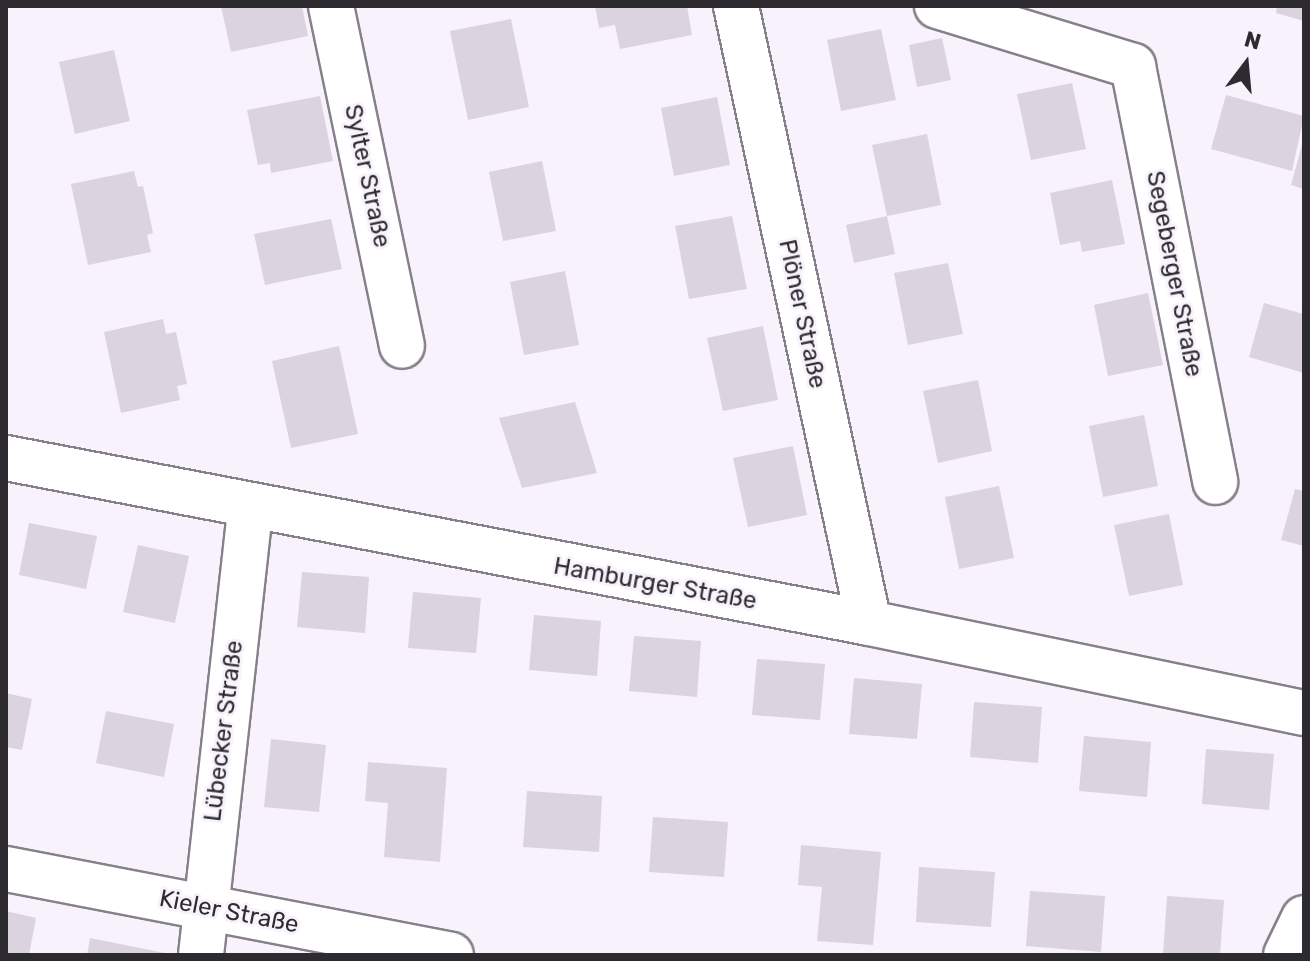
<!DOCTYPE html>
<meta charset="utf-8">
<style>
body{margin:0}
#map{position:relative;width:1310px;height:961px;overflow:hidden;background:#f8f2fc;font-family:Rubik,sans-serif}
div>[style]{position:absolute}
.building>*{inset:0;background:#dbd4de}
.roads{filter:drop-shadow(2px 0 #86808a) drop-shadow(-2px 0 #86808a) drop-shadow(0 2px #86808a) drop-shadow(0 -2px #86808a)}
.minor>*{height:44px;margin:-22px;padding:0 22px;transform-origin:22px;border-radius:22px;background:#fff}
span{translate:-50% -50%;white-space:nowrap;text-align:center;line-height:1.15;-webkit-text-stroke:6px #f8f2fc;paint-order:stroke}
.street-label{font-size:24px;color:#2d2b2f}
.frame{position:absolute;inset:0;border:8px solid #2d2b2f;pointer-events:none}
.north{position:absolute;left:1206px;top:24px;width:80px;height:80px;-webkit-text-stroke:6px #f8f2fc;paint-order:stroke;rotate:16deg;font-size:22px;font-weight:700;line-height:32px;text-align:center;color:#2d2b2f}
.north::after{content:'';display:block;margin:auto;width:28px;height:36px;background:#2d2b2f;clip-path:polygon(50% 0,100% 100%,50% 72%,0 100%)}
</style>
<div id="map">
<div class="building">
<i style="clip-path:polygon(221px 6px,302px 6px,308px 36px,231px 52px)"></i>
<i style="clip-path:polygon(595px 6px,687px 6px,692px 35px,620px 49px,615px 25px,599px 28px)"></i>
<i style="clip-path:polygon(1277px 6px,1304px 6px,1304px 21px,1276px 13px)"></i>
<i style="clip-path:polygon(511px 19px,529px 107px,468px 120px,450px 31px)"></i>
<i style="clip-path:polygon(881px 29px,896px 100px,841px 111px,827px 40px)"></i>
<i style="clip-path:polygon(942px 38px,951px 80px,917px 87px,909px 45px)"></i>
<i style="clip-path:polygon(114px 50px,130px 121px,75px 134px,59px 62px)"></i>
<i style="clip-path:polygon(1072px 83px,1086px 149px,1031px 160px,1017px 94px)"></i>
<i style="clip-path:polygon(1226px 95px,1304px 116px,1292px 171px,1211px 149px)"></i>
<i style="clip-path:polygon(320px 96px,333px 161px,271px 173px,270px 163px,258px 165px,247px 110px)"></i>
<i style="clip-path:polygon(717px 97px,730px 165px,674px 176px,661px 108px)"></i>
<i style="clip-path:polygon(927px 134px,941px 205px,887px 216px,872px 145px)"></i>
<i style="clip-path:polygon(1303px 141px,1304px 141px,1304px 189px,1291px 185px)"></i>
<i style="clip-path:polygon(542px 161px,556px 231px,503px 241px,489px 172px)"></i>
<i style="clip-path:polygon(134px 171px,138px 187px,143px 186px,153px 233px,147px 235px,151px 252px,88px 265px,71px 184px)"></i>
<i style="clip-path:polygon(1112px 180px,1125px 244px,1082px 252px,1080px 241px,1060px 245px,1050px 193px)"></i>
<i style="clip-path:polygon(732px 216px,747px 289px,689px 299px,675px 226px)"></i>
<i style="clip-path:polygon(887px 216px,895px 254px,854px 263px,846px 225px)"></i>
<i style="clip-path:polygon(331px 219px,342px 269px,265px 285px,254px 234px)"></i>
<i style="clip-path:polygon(948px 263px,963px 334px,908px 345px,894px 273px)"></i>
<i style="clip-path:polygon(565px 271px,579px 345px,524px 355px,510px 282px)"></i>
<i style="clip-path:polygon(1148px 293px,1163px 365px,1108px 376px,1094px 305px)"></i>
<i style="clip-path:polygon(1264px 303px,1304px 314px,1304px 373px,1249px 357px)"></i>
<i style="clip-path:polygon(163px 319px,166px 334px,176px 332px,187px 384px,177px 386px,180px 400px,121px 413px,104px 332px)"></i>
<i style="clip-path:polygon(763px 326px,778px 400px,723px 411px,707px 338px)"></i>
<i style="clip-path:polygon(339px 346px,358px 434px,291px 448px,272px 361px)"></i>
<i style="clip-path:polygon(978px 380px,992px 451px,938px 463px,923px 391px)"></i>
<i style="clip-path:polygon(575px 402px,597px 473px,522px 488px,499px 418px)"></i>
<i style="clip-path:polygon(1144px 415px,1158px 486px,1103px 497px,1089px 426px)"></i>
<i style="clip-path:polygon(793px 446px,807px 515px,748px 527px,733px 458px)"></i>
<i style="clip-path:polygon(999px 486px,1014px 558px,959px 569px,945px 497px)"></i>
<i style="clip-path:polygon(1295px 489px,1304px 491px,1304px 546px,1281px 540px)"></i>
<i style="clip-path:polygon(1169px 514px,1183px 585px,1129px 596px,1114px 525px)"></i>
<i style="clip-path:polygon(29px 523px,97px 536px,86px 589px,19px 575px)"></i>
<i style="clip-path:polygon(138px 545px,189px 556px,175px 623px,123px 612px)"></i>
<i style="clip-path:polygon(302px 572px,369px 577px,365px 633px,297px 627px)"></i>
<i style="clip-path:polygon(413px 592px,481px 598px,476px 653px,408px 648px)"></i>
<i style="clip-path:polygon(534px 615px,601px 621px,597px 676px,529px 670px)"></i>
<i style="clip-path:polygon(634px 636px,701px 641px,697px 697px,629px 691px)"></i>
<i style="clip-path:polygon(757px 659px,825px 664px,820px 720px,752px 715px)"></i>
<i style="clip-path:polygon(854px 678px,922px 684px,917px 739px,849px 734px)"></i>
<i style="clip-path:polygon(6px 693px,32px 699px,22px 750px,6px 747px)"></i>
<i style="clip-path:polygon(974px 702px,1042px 707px,1038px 763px,970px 757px)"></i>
<i style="clip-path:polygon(106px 711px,174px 724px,164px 777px,96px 763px)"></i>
<i style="clip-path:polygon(1084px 736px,1151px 742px,1147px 797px,1079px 791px)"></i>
<i style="clip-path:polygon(271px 739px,326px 745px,319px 812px,264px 807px)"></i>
<i style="clip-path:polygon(1206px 749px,1274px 754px,1269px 810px,1202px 804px)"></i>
<i style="clip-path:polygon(368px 762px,447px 768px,440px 862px,384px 857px,388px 803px,365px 801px)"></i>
<i style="clip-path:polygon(527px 791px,602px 796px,599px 852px,523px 847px)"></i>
<i style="clip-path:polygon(653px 817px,728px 822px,724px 877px,649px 872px)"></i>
<i style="clip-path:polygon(801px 845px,881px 852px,873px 945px,817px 941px,822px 887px,798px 885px)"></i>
<i style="clip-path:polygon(919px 867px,995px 872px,991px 927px,916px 922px)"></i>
<i style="clip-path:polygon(1030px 891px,1105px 896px,1101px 952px,1026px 946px)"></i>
<i style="clip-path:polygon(1167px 896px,1224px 900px,1220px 955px,1163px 955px)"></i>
<i style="clip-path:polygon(6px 911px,36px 918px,29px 955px,6px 955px)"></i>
<i style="clip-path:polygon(90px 938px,170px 954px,170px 955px,87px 955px)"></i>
</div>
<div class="roads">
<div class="minor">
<i style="left:331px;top:6px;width:347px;rotate:78.2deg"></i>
<i style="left:736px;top:6px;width:631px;rotate:77.84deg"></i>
<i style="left:937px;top:6px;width:205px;rotate:17deg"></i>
<i style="left:1133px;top:66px;width:424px;rotate:78.8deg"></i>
<i style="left:6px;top:458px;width:879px;rotate:10.82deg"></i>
<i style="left:869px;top:623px;width:444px;rotate:11.7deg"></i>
<i style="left:6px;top:869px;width:453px;rotate:10.9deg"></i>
<i style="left:201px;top:955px;width:450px;rotate:-83.7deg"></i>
<i style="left:1286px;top:955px;width:41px;rotate:-64.1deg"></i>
</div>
</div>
<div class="street-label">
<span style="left:367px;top:176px;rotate:78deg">Sylter Straße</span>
<span style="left:1174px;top:274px;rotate:79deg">Segeberger Straße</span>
<span style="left:802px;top:314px;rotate:78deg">Plöner Straße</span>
<span style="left:655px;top:584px;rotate:10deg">Hamburger Straße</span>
<span style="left:224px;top:731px;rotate:-83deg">Lübecker Straße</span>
<span style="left:229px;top:912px;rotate:11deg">Kieler Straße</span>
</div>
<div class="frame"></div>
<div class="north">N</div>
</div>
